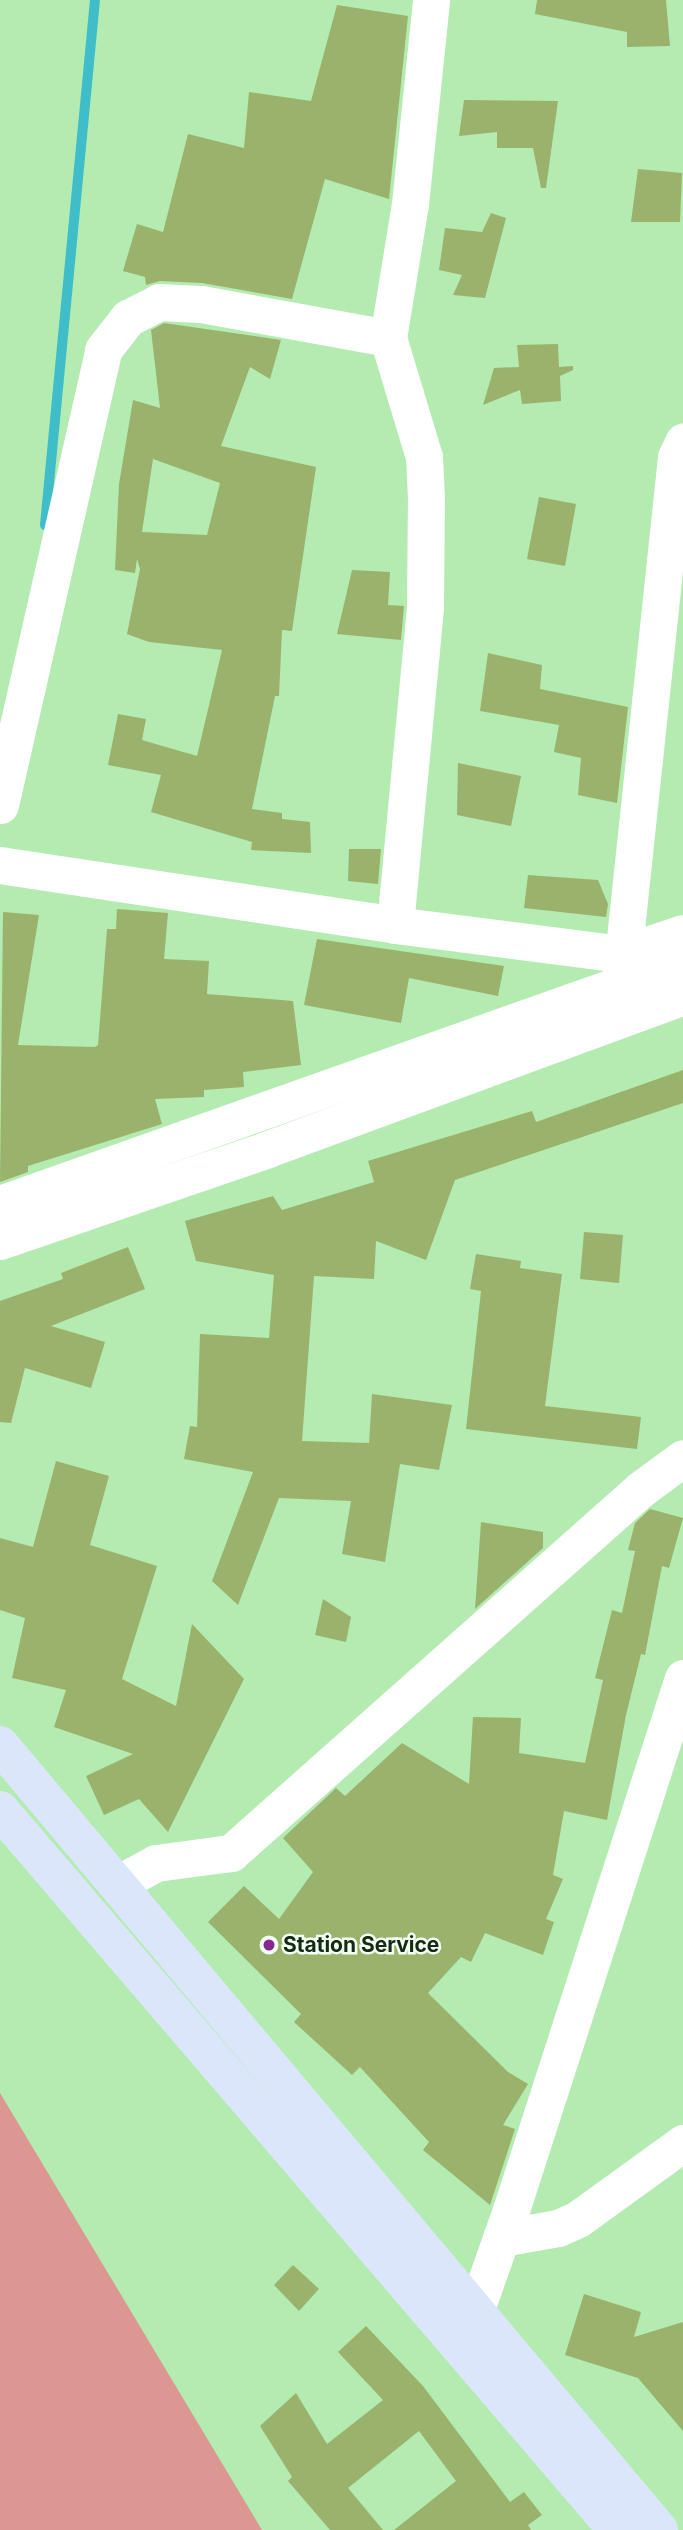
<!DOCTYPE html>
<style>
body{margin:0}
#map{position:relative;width:683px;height:2530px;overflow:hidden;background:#b3ebb1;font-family:Inter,sans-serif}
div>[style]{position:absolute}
.green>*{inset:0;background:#dc9792}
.stream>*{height:10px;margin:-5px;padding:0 5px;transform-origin:5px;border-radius:5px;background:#3fbeca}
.building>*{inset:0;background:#9bb26d}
.minor>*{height:37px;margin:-18.5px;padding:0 18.5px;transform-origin:18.5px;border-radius:18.5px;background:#fff}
.major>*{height:38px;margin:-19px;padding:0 19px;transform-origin:19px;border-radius:19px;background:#dbe6fb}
.dots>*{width:19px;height:19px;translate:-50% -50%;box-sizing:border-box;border:4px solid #f3fef2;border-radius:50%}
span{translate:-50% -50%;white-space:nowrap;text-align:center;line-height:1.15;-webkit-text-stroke:5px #f3fef2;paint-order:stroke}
.poi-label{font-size:21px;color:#142a14;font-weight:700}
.left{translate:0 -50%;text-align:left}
</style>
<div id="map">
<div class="green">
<i style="clip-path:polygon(0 2093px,262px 2530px,0 2530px)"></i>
</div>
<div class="stream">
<i style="left:45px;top:525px;width:527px;rotate:-84.56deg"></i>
</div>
<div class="building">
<i style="clip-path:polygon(537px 0,666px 0,670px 46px,627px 47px,627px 32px,535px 14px)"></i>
<i style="clip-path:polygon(337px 5px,408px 16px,389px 199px,325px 179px,292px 299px,202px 283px,160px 281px,146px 285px,145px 277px,123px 271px,137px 224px,163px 232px,188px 134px,244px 148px,249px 92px,311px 101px)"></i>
<i style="clip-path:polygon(464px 100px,558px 101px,546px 188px,541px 188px,533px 148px,497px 148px,497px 132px,459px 136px)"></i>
<i style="clip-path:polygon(638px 169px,682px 173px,680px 222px,631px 222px)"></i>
<i style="clip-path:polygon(491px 213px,506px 218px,485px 298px,453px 295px,462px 275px,439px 270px,445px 228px,482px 232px)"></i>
<i style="clip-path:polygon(evenodd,164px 323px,281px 340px,270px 379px,250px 367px,221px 446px,316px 467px,292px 631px,282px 630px,279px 696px,275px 696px,252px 809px,282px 813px,282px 819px,310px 822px,311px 853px,251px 850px,252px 842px,151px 812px,161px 775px,108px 765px,118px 714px,146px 719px,142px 740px,197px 756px,222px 650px,149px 642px,127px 634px,140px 569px,137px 559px,135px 573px,115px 570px,119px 484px,133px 400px,160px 408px,151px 330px,164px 323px,153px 459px,220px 483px,207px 535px,142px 532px,153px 459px)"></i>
<i style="clip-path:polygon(558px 344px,559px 367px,573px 366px,573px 370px,560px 376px,561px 401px,522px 404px,520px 390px,483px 405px,494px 368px,519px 367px,517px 345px)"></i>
<i style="clip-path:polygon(539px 497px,576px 504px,565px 566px,527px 559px)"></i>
<i style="clip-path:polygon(352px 570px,390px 572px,388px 605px,404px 606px,401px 640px,337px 634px)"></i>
<i style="clip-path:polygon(488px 653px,542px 665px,540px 689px,628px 707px,617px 803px,578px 795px,581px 758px,554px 752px,559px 725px,480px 711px)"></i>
<i style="clip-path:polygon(458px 763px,521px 776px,511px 826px,457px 815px)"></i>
<i style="clip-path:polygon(349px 849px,381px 849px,378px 884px,348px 881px)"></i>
<i style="clip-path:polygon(528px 875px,598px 880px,608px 904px,606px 917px,524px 908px)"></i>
<i style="clip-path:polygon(117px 909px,168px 913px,164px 959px,209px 961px,207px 994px,293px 1001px,301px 1065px,243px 1072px,244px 1087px,204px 1090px,204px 1097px,155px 1099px,162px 1124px,28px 1166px,28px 1172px,0 1182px,3px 912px,39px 915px,18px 1045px,95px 1047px,98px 1045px,107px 929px,116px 929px)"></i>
<i style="clip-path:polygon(317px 939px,504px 966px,498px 996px,409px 978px,401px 1023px,304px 1005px)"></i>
<i style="clip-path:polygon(683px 1070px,683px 1103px,455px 1180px,426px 1260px,376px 1241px,374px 1279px,314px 1276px,302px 1441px,369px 1443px,372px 1394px,452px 1405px,439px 1470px,400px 1464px,385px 1562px,342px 1554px,351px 1501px,279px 1498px,238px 1605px,212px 1581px,253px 1472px,184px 1459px,190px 1426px,197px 1427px,200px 1334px,269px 1338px,274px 1275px,196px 1261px,185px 1221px,273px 1196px,282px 1210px,374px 1182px,368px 1161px,532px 1111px,536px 1122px)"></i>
<i style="clip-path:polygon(584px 1232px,623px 1235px,619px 1283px,580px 1279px)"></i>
<i style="clip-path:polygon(128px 1247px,145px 1289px,51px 1326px,105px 1342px,91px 1388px,25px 1368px,11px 1423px,0 1422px,0 1301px,63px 1279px,61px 1273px)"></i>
<i style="clip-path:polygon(476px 1254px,521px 1261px,520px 1268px,562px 1274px,545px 1406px,641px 1417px,637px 1449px,466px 1429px,481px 1291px,470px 1289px)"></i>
<i style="clip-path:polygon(56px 1461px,109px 1476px,90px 1545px,157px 1566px,122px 1679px,176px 1706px,192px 1624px,244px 1679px,168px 1832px,139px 1799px,104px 1815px,86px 1776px,133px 1754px,54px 1727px,66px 1690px,12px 1678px,25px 1618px,0 1610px,0 1538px,33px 1547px)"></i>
<i style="clip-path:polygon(650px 1509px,683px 1518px,669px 1568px,662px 1566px,645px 1655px,641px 1654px,626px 1715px,607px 1820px,564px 1811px,553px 1875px,563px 1879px,546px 1919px,554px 1922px,543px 1955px,485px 1933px,471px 1962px,461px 1957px,428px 1993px,508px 2072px,528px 2084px,503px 2125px,515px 2129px,490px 2205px,423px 2150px,429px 2142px,360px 2067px,352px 2075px,294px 2022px,301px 2014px,208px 1922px,244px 1886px,279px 1919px,313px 1872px,283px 1838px,336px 1788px,345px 1796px,402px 1743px,469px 1784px,473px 1717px,521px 1718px,519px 1753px,585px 1763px,603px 1680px,595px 1678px,612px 1610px,622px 1613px,635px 1551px,628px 1550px,635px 1523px)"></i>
<i style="clip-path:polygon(481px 1522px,543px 1532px,543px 1548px,475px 1609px)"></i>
<i style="clip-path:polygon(323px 1599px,351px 1617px,346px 1642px,315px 1635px)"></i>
<i style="clip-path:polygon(293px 2265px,319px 2289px,299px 2311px,274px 2285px)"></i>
<i style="clip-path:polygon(584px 2294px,641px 2312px,634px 2337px,683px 2322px,683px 2431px,638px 2378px,565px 2355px)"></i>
<i style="clip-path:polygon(366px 2326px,423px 2386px,510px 2502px,524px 2492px,542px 2515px,528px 2525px,531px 2530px,394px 2530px,456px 2481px,419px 2431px,348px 2488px,383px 2530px,330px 2530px,288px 2481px,292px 2477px,260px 2426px,296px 2393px,327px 2444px,383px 2400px,338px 2352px)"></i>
</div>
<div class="minor">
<i style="left:0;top:805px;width:467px;rotate:-77.2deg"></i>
<i style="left:103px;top:350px;width:41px;rotate:-52deg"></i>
<i style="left:128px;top:318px;width:35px;rotate:-27deg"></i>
<i style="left:159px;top:302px;width:42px;rotate:2.7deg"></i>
<i style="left:201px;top:304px;width:190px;rotate:10.3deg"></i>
<i style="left:0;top:865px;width:400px;rotate:8.6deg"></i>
<i style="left:395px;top:925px;width:227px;rotate:7.3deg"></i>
<i style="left:620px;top:954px;width:66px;rotate:-18.4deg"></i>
<i style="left:395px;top:925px;width:319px;rotate:-84.6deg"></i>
<i style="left:425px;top:607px;width:109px;rotate:-89.5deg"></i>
<i style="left:426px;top:498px;width:41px;rotate:-92.8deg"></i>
<i style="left:424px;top:457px;width:124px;rotate:-106.8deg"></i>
<i style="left:388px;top:338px;width:136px;rotate:-80.7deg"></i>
<i style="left:410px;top:204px;width:205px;rotate:-84.1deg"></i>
<i style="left:621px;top:976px;width:522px;rotate:-83.95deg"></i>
<i style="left:676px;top:457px;width:17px;rotate:-65deg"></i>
<i style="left:0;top:1204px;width:725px;rotate:-19.51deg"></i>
<i style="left:0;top:1241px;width:283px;rotate:-18.9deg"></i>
<i style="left:268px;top:1149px;width:442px;rotate:-20.2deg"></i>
<i style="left:119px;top:1883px;width:42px;rotate:-28.4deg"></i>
<i style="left:156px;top:1863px;width:76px;rotate:-7.6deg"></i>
<i style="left:231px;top:1853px;width:548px;rotate:-41.6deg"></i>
<i style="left:641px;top:1489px;width:52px;rotate:-36.4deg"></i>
<i style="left:501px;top:2238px;width:58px;rotate:-10deg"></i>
<i style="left:558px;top:2228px;width:22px;rotate:-24deg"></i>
<i style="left:578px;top:2219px;width:130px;rotate:-35.9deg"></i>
<i style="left:455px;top:2328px;width:26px;rotate:-39deg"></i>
<i style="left:475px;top:2312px;width:111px;rotate:-70.6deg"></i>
<i style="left:512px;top:2207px;width:556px;rotate:-72.09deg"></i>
</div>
<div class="major">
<i style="left:0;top:1745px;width:1025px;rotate:49.99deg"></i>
<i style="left:0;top:1810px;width:948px;rotate:49.41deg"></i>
</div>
<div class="dots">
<i style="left:269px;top:1945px;background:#872791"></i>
</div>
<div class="poi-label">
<span class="left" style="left:283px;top:1945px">Station Service</span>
</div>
</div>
